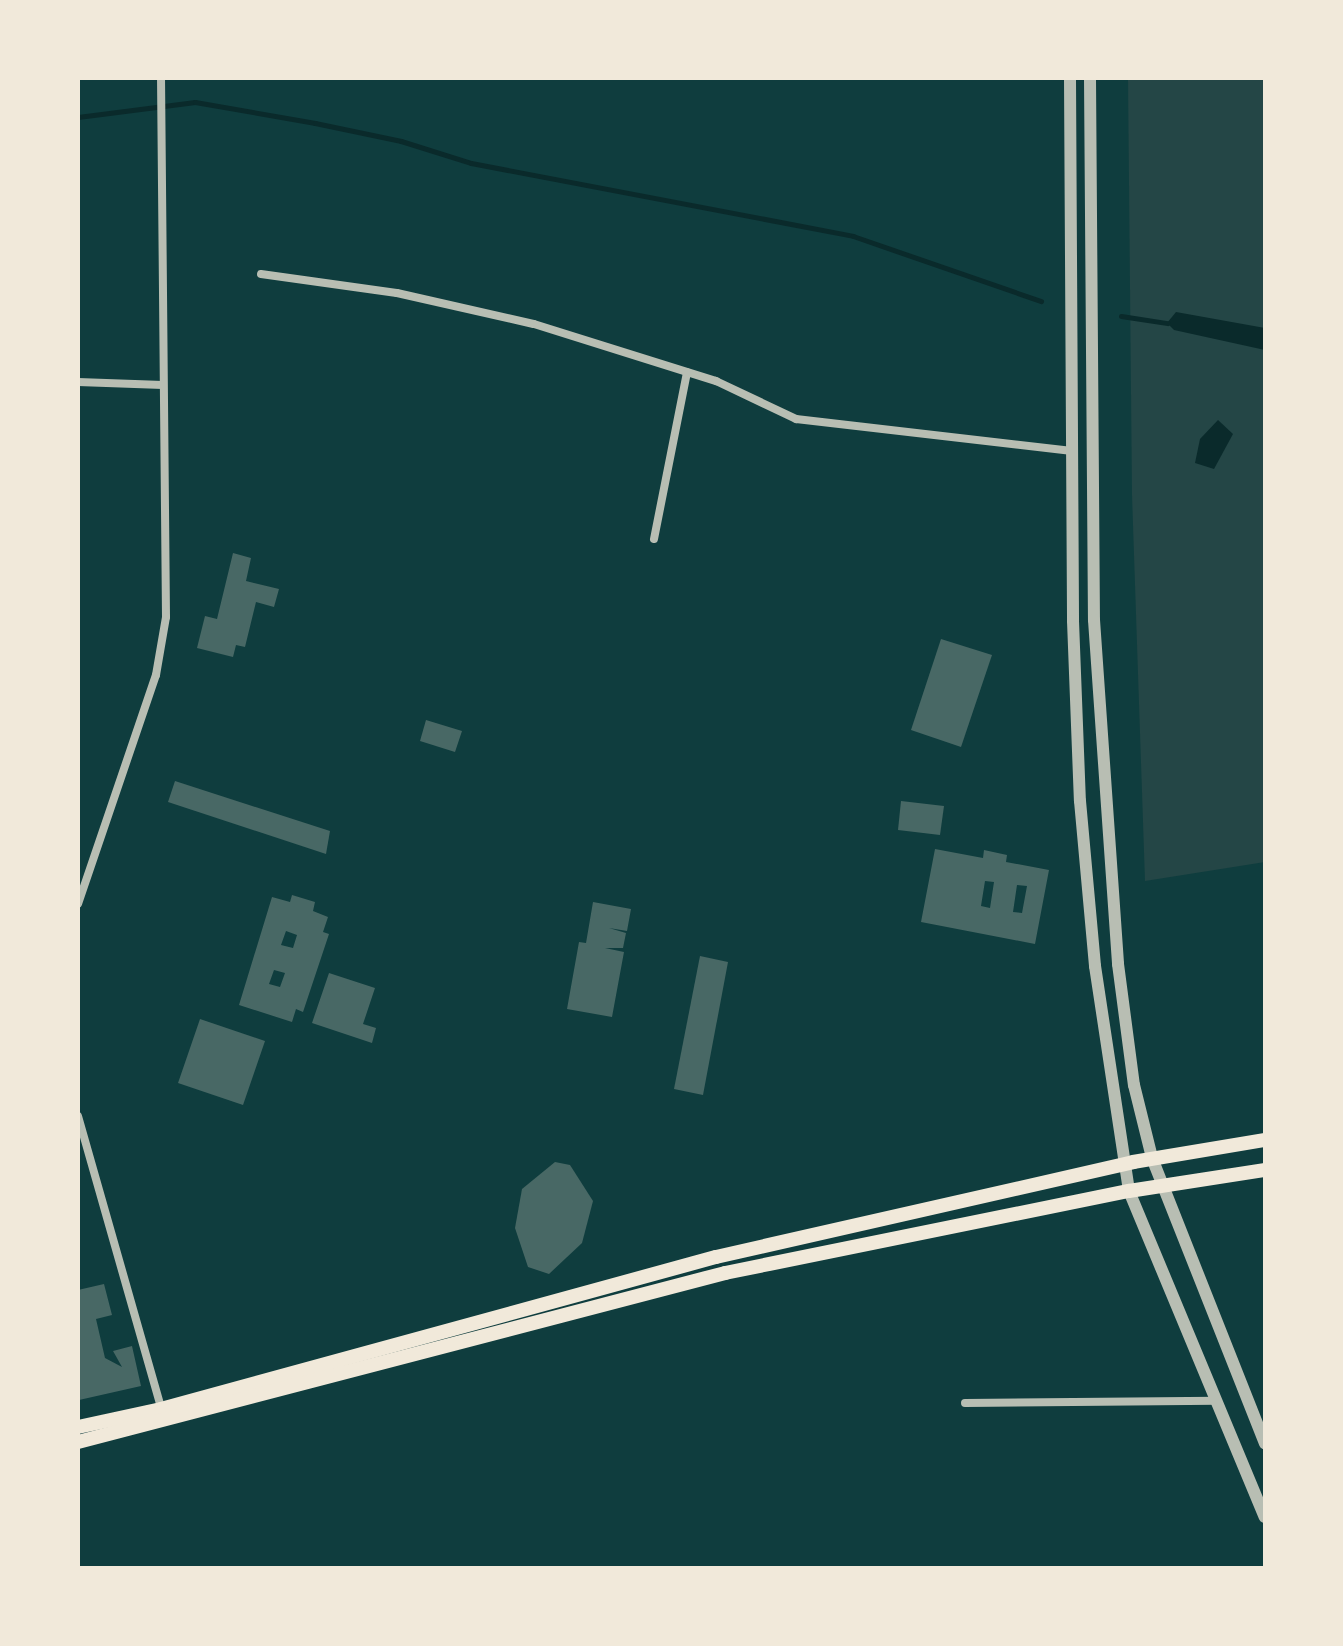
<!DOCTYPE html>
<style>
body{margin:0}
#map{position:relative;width:1343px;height:1646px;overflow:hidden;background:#0f3d3e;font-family:Roboto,sans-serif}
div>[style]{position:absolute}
.green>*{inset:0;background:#244646}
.water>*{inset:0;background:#0a2a2b}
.stream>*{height:5px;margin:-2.5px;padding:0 2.5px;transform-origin:2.5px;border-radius:2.5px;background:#0a2a2b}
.building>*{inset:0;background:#486865}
.minor>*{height:8px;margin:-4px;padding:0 4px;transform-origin:4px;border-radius:4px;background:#b8beb3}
.tertiary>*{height:12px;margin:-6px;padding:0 6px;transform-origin:6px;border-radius:6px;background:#b8beb3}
.secondary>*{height:14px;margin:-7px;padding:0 7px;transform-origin:7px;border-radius:7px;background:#f1e9da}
span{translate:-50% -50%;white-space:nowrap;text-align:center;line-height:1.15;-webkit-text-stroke:6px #f1e9da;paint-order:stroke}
.frame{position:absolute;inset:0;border:80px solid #f1e9da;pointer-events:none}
</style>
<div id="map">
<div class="green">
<i style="clip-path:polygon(1128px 78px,1265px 78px,1265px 862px,1145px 881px,1132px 495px)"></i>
</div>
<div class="water">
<i style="clip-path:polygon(1176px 312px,1265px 328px,1265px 350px,1174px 330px,1167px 323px)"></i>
<i style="clip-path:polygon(1218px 420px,1233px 434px,1214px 469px,1195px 463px,1200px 439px)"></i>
</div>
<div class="stream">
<i style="left:78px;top:117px;width:118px;rotate:-7.3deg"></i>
<i style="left:195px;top:102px;width:122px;rotate:9.9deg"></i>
<i style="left:315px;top:123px;width:88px;rotate:11.8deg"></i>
<i style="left:401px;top:141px;width:73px;rotate:17.4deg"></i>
<i style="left:471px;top:163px;width:389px;rotate:10.8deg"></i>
<i style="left:853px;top:236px;width:199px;rotate:19.1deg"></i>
<i style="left:1121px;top:316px;width:47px;rotate:8.7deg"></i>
</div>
<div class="building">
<i style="clip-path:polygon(233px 553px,251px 558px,246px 581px,279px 589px,274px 607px,256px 602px,245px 647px,236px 645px,233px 657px,197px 648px,205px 616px,217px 619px)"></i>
<i style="clip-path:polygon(941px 639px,992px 655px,961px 747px,911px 730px)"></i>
<i style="clip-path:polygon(426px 720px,462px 731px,455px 752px,420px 741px)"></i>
<i style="clip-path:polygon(175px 781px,330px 831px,326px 854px,168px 802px)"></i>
<i style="clip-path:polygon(901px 801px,944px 806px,940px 835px,898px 830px)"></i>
<i style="clip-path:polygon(evenodd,935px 849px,983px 858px,984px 850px,1007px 855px,1006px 862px,1049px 870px,1035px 944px,921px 922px,935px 849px,985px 881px,994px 882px,990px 908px,981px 906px,985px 881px,935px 849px,1017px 885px,1027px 886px,1022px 913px,1013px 912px,1017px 885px)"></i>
<i style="clip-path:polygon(evenodd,292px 895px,315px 902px,313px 911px,328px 917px,323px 932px,329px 934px,303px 1012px,296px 1009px,292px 1022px,239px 1005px,272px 897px,290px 902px,292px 895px,286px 931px,297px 935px,293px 948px,281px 945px,286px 931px,292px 895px,274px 970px,285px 973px,280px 987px,269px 984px,274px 970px)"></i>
<i style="clip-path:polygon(593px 902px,631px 909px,627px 931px,609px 928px,626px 933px,623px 948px,605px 948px,624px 952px,612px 1017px,567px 1009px,579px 942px,586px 943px)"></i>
<i style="clip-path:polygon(700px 956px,728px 962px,703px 1095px,674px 1089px)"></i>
<i style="clip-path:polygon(329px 973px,375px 988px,363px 1024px,376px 1028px,372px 1043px,312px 1023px)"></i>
<i style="clip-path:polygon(200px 1019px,265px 1041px,243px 1105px,178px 1083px)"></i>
<i style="clip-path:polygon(555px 1162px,570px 1165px,593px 1201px,582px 1243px,549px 1274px,528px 1267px,515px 1228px,522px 1189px)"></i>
<i style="clip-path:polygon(104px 1284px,112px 1315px,96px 1319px,105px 1358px,122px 1367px,113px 1351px,132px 1346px,141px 1386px,79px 1400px,78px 1290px)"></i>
</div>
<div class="minor">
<i style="left:261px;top:274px;width:137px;rotate:8deg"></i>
<i style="left:397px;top:293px;width:140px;rotate:12.8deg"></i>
<i style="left:534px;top:324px;width:191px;rotate:17.4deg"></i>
<i style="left:716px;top:381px;width:89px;rotate:25.4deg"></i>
<i style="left:796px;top:419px;width:278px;rotate:6.6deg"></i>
<i style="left:78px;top:382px;width:85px;rotate:2deg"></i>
<i style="left:654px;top:539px;width:170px;rotate:-78.8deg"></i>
<i style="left:78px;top:904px;width:242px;rotate:-71.2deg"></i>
<i style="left:156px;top:675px;width:59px;rotate:-80.2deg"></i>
<i style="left:166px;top:617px;width:539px;rotate:-90.53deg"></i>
<i style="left:78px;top:1116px;width:307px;rotate:74.1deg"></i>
<i style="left:965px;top:1403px;width:252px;rotate:-0.5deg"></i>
</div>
<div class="tertiary">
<i style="left:1070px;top:78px;width:543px;rotate:89.68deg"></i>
<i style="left:1073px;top:621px;width:180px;rotate:87.8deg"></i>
<i style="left:1080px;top:801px;width:166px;rotate:84.8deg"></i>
<i style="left:1095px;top:966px;width:228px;rotate:81.4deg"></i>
<i style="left:1129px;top:1191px;width:353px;rotate:67.4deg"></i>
<i style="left:1090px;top:78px;width:542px;rotate:89.58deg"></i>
<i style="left:1094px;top:620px;width:345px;rotate:86deg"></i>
<i style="left:1118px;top:964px;width:122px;rotate:82.5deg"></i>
<i style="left:1134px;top:1085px;width:75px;rotate:76.1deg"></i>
<i style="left:1152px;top:1158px;width:307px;rotate:68.4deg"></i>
</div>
<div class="secondary">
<i style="left:78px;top:1427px;width:85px;rotate:-12.2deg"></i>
<i style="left:161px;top:1409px;width:575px;rotate:-15.32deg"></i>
<i style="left:716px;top:1257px;width:428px;rotate:-12.8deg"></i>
<i style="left:1133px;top:1162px;width:134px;rotate:-9.5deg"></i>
<i style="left:78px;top:1442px;width:669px;rotate:-14.64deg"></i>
<i style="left:725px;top:1273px;width:412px;rotate:-11.5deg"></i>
<i style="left:1129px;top:1191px;width:138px;rotate:-8.8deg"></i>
</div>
<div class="frame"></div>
</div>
